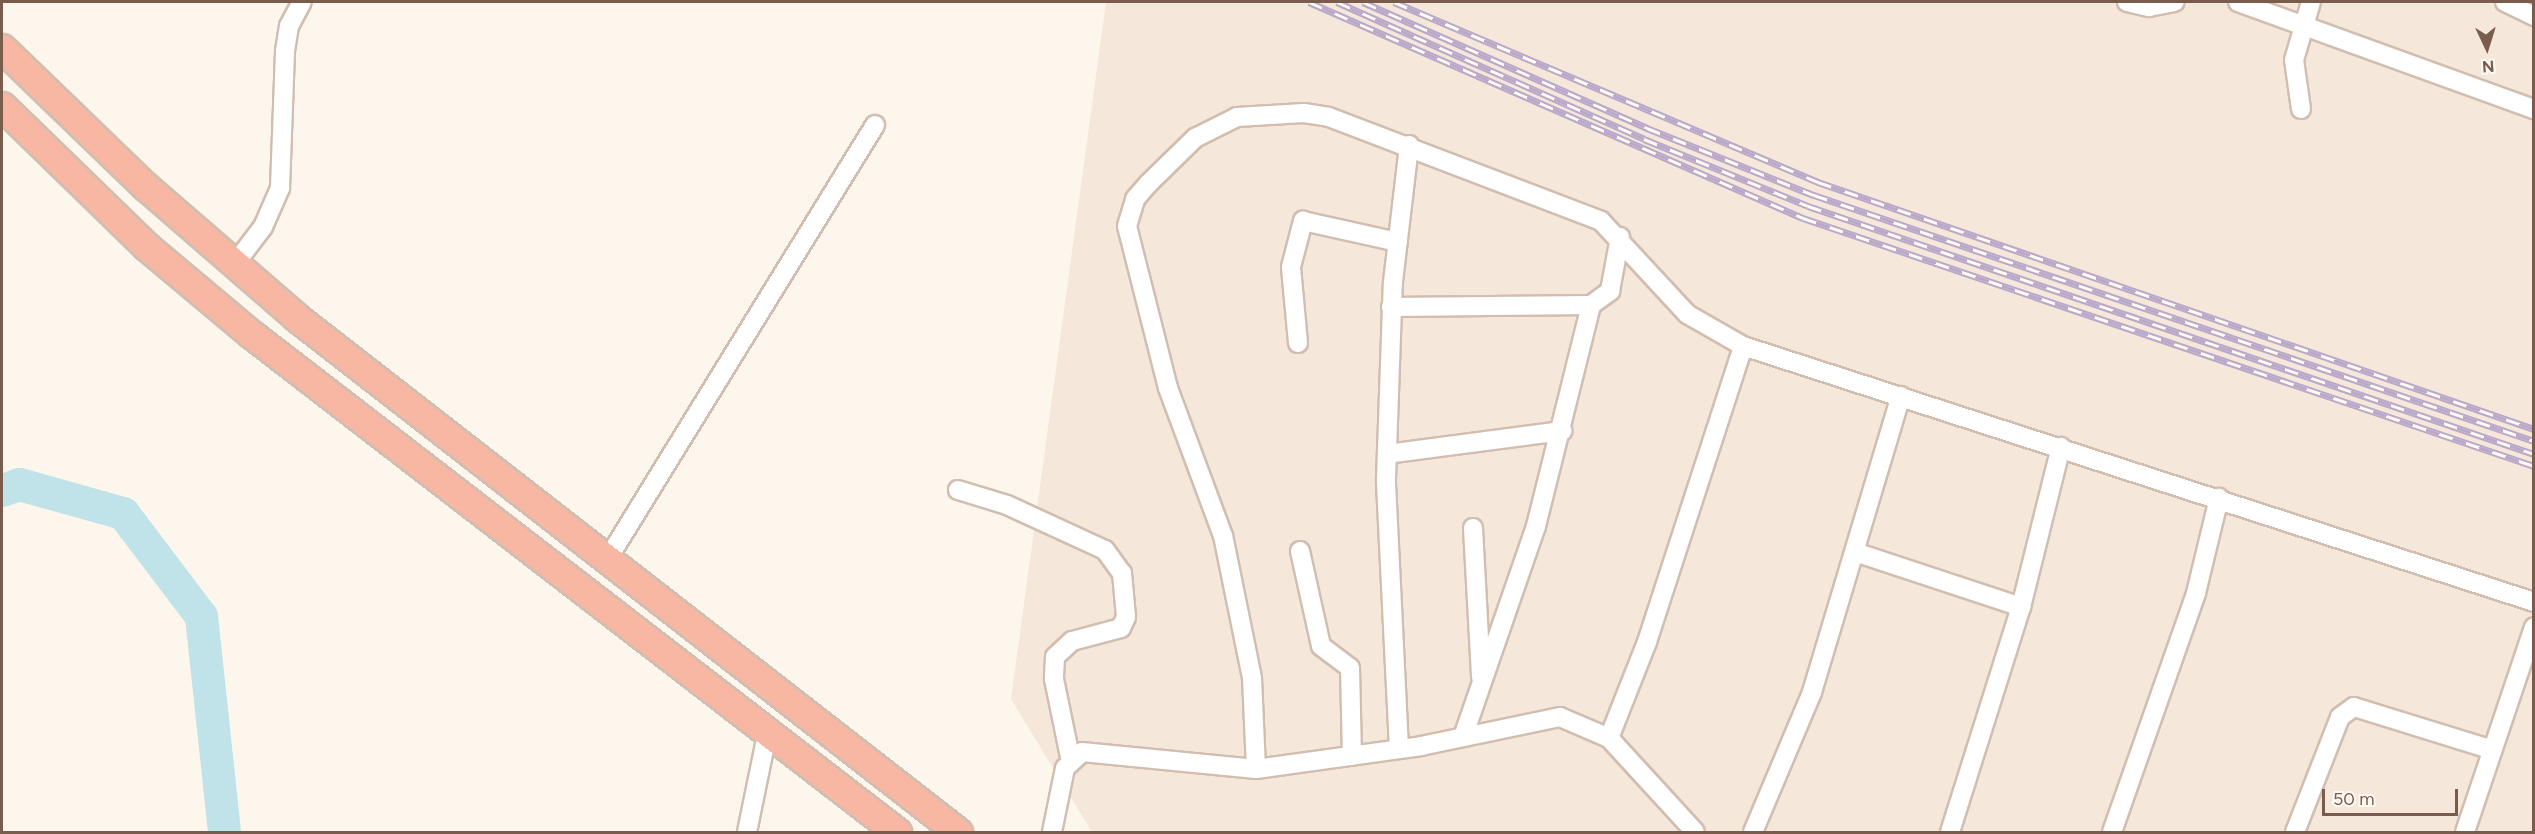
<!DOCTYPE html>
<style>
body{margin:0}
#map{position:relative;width:2535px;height:834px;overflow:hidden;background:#fdf6ec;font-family:Figtree,sans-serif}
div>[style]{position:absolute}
.residential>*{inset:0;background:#f5e8da}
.river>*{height:33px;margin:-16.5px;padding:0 16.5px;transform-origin:16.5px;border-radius:16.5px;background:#bfe3e8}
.roads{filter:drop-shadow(2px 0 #d1beb0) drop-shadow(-2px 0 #d1beb0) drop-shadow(0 2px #d1beb0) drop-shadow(0 -2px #d1beb0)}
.minor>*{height:18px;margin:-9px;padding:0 9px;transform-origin:9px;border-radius:9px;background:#fff}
.highway>*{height:27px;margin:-13.5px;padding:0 13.5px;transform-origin:13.5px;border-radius:13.5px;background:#f7b7a3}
.rail>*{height:7px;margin-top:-3.5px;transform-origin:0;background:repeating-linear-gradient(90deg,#fffaf3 0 14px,#b9a8c9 0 28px);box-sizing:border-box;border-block:2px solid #b9a8c9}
span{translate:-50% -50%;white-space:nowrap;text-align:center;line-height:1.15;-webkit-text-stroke:4.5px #fffaf3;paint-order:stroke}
.frame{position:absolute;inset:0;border:3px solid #7a5c4d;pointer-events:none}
.north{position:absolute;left:2457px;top:18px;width:60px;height:60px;-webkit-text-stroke:4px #fffaf3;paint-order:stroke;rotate:176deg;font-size:16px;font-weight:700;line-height:24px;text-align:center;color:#7a5c4d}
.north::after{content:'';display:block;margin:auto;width:21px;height:27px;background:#7a5c4d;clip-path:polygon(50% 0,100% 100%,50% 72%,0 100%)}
.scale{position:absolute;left:2322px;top:789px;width:136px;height:27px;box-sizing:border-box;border:3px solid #7a5c4d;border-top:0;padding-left:8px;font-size:18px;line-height:21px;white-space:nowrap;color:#7a5c4d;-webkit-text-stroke:4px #fffaf3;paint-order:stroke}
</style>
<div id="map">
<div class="residential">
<i style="clip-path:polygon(1106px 2px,2533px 2px,2533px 832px,1092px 832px,1011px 699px)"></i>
</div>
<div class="river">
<i style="left:2px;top:490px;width:18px;rotate:-19deg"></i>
<i style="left:19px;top:484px;width:108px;rotate:15.6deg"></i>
<i style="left:123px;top:513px;width:129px;rotate:52.9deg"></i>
<i style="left:201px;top:616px;width:217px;rotate:83.9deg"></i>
</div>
<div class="roads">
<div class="minor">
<i style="left:2127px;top:2px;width:23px;rotate:13deg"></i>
<i style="left:2149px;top:7px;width:26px;rotate:-11deg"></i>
<i style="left:2238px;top:2px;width:315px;rotate:19.9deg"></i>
<i style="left:2505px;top:2px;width:32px;rotate:26deg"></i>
<i style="left:2301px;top:109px;width:49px;rotate:-98.1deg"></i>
<i style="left:2294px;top:60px;width:60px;rotate:-73.7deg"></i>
<i style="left:234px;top:265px;width:48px;rotate:-52.7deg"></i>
<i style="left:263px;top:227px;width:43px;rotate:-66.4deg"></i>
<i style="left:280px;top:188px;width:137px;rotate:-87.9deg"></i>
<i style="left:285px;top:51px;width:25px;rotate:-81deg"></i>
<i style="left:289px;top:26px;width:27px;rotate:-62deg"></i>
<i style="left:1391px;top:307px;width:200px;rotate:-0.6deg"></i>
<i style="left:1591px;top:305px;width:24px;rotate:-36deg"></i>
<i style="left:1610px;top:291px;width:55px;rotate:-79.5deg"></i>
<i style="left:1298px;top:343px;width:76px;rotate:-95.3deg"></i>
<i style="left:1291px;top:267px;width:48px;rotate:-75.4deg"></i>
<i style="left:1303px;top:221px;width:97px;rotate:12.5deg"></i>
<i style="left:1387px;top:454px;width:177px;rotate:-7.5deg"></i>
<i style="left:958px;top:490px;width:51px;rotate:17deg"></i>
<i style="left:1007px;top:505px;width:108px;rotate:24.7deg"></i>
<i style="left:1105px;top:550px;width:29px;rotate:54deg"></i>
<i style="left:1122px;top:573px;width:44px;rotate:84.8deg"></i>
<i style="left:1126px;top:617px;width:12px;rotate:114deg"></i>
<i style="left:1121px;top:628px;width:51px;rotate:165.1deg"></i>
<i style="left:1072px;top:641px;width:23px;rotate:137deg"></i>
<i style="left:1055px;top:657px;width:22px;rotate:93deg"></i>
<i style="left:1054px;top:679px;width:80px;rotate:78.4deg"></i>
<i style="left:1473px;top:528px;width:150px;rotate:86.9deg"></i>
<i style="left:1300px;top:551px;width:97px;rotate:77.5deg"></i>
<i style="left:1321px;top:646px;width:36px;rotate:37deg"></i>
<i style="left:1350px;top:668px;width:88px;rotate:88.7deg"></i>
<i style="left:1855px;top:552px;width:175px;rotate:18.3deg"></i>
<i style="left:607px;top:560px;width:511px;rotate:-58.36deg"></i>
<i style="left:1463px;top:737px;width:223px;rotate:-70.9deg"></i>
<i style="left:1536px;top:526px;width:228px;rotate:-76deg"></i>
<i style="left:1609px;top:738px;width:103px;rotate:-68.4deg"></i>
<i style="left:1647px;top:642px;width:311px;rotate:-72deg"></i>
<i style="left:1399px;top:749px;width:270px;rotate:-92.8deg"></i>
<i style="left:1386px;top:479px;width:197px;rotate:-88deg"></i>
<i style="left:1393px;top:282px;width:138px;rotate:-83.3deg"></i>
<i style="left:1256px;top:769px;width:91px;rotate:-92.5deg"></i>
<i style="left:1252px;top:678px;width:145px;rotate:-101.5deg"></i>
<i style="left:1223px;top:536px;width:158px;rotate:-110.4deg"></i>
<i style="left:1168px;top:388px;width:167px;rotate:-104.2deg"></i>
<i style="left:1127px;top:226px;width:28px;rotate:-73deg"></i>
<i style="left:1135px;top:199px;width:20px;rotate:-49deg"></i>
<i style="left:1148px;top:184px;width:66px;rotate:-44.4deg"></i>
<i style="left:1195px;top:138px;width:47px;rotate:-26.6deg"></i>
<i style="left:1237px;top:117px;width:67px;rotate:-3.4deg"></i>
<i style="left:1304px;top:113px;width:25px;rotate:9deg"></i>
<i style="left:1329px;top:117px;width:291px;rotate:20.9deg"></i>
<i style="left:1601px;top:221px;width:127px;rotate:47.2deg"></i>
<i style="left:1687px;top:314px;width:64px;rotate:29.7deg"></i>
<i style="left:1743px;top:346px;width:831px;rotate:17.93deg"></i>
<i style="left:747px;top:832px;width:104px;rotate:-78.4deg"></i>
<i style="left:1052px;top:832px;width:65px;rotate:-78.5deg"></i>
<i style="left:1065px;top:768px;width:23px;rotate:-43deg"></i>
<i style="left:1082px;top:752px;width:175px;rotate:5.6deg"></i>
<i style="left:1256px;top:769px;width:167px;rotate:-7.9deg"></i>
<i style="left:1421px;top:746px;width:142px;rotate:-11.8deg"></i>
<i style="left:1560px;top:717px;width:53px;rotate:23.2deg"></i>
<i style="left:1609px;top:738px;width:127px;rotate:47.5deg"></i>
<i style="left:1753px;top:832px;width:152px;rotate:-67.1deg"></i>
<i style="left:1812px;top:692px;width:309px;rotate:-73.3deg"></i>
<i style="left:1950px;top:832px;width:236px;rotate:-72.5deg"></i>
<i style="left:2021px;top:607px;width:165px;rotate:-76deg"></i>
<i style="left:2112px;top:832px;width:253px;rotate:-70.6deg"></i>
<i style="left:2196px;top:593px;width:98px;rotate:-76.4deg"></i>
<i style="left:2295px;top:832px;width:123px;rotate:-68.6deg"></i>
<i style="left:2340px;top:717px;width:17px;rotate:-36deg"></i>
<i style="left:2354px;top:707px;width:145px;rotate:17.2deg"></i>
<i style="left:2465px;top:832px;width:216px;rotate:-71.4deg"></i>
</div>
<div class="highway">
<i style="left:2px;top:48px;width:199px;rotate:44deg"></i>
<i style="left:145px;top:186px;width:200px;rotate:40.9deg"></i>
<i style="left:296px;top:317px;width:839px;rotate:37.88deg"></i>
<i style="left:2px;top:106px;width:201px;rotate:44.2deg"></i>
<i style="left:146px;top:246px;width:137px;rotate:40deg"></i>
<i style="left:251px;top:334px;width:816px;rotate:37.63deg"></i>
</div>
</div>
<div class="rail">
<i style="left:1309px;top:2px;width:539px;rotate:23.62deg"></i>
<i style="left:1803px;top:218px;width:772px;rotate:18.74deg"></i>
<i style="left:1337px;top:2px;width:336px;rotate:24deg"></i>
<i style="left:1644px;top:139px;width:177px;rotate:22.2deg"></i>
<i style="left:1808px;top:206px;width:767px;rotate:18.86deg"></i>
<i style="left:1363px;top:2px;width:311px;rotate:23.9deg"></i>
<i style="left:1647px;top:128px;width:180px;rotate:21.9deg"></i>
<i style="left:1814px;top:195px;width:761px;rotate:18.86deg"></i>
<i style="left:1394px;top:2px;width:461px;rotate:23deg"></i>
<i style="left:1818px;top:182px;width:757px;rotate:19.03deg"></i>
</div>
<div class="frame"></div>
<div class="north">N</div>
<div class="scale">50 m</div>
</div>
